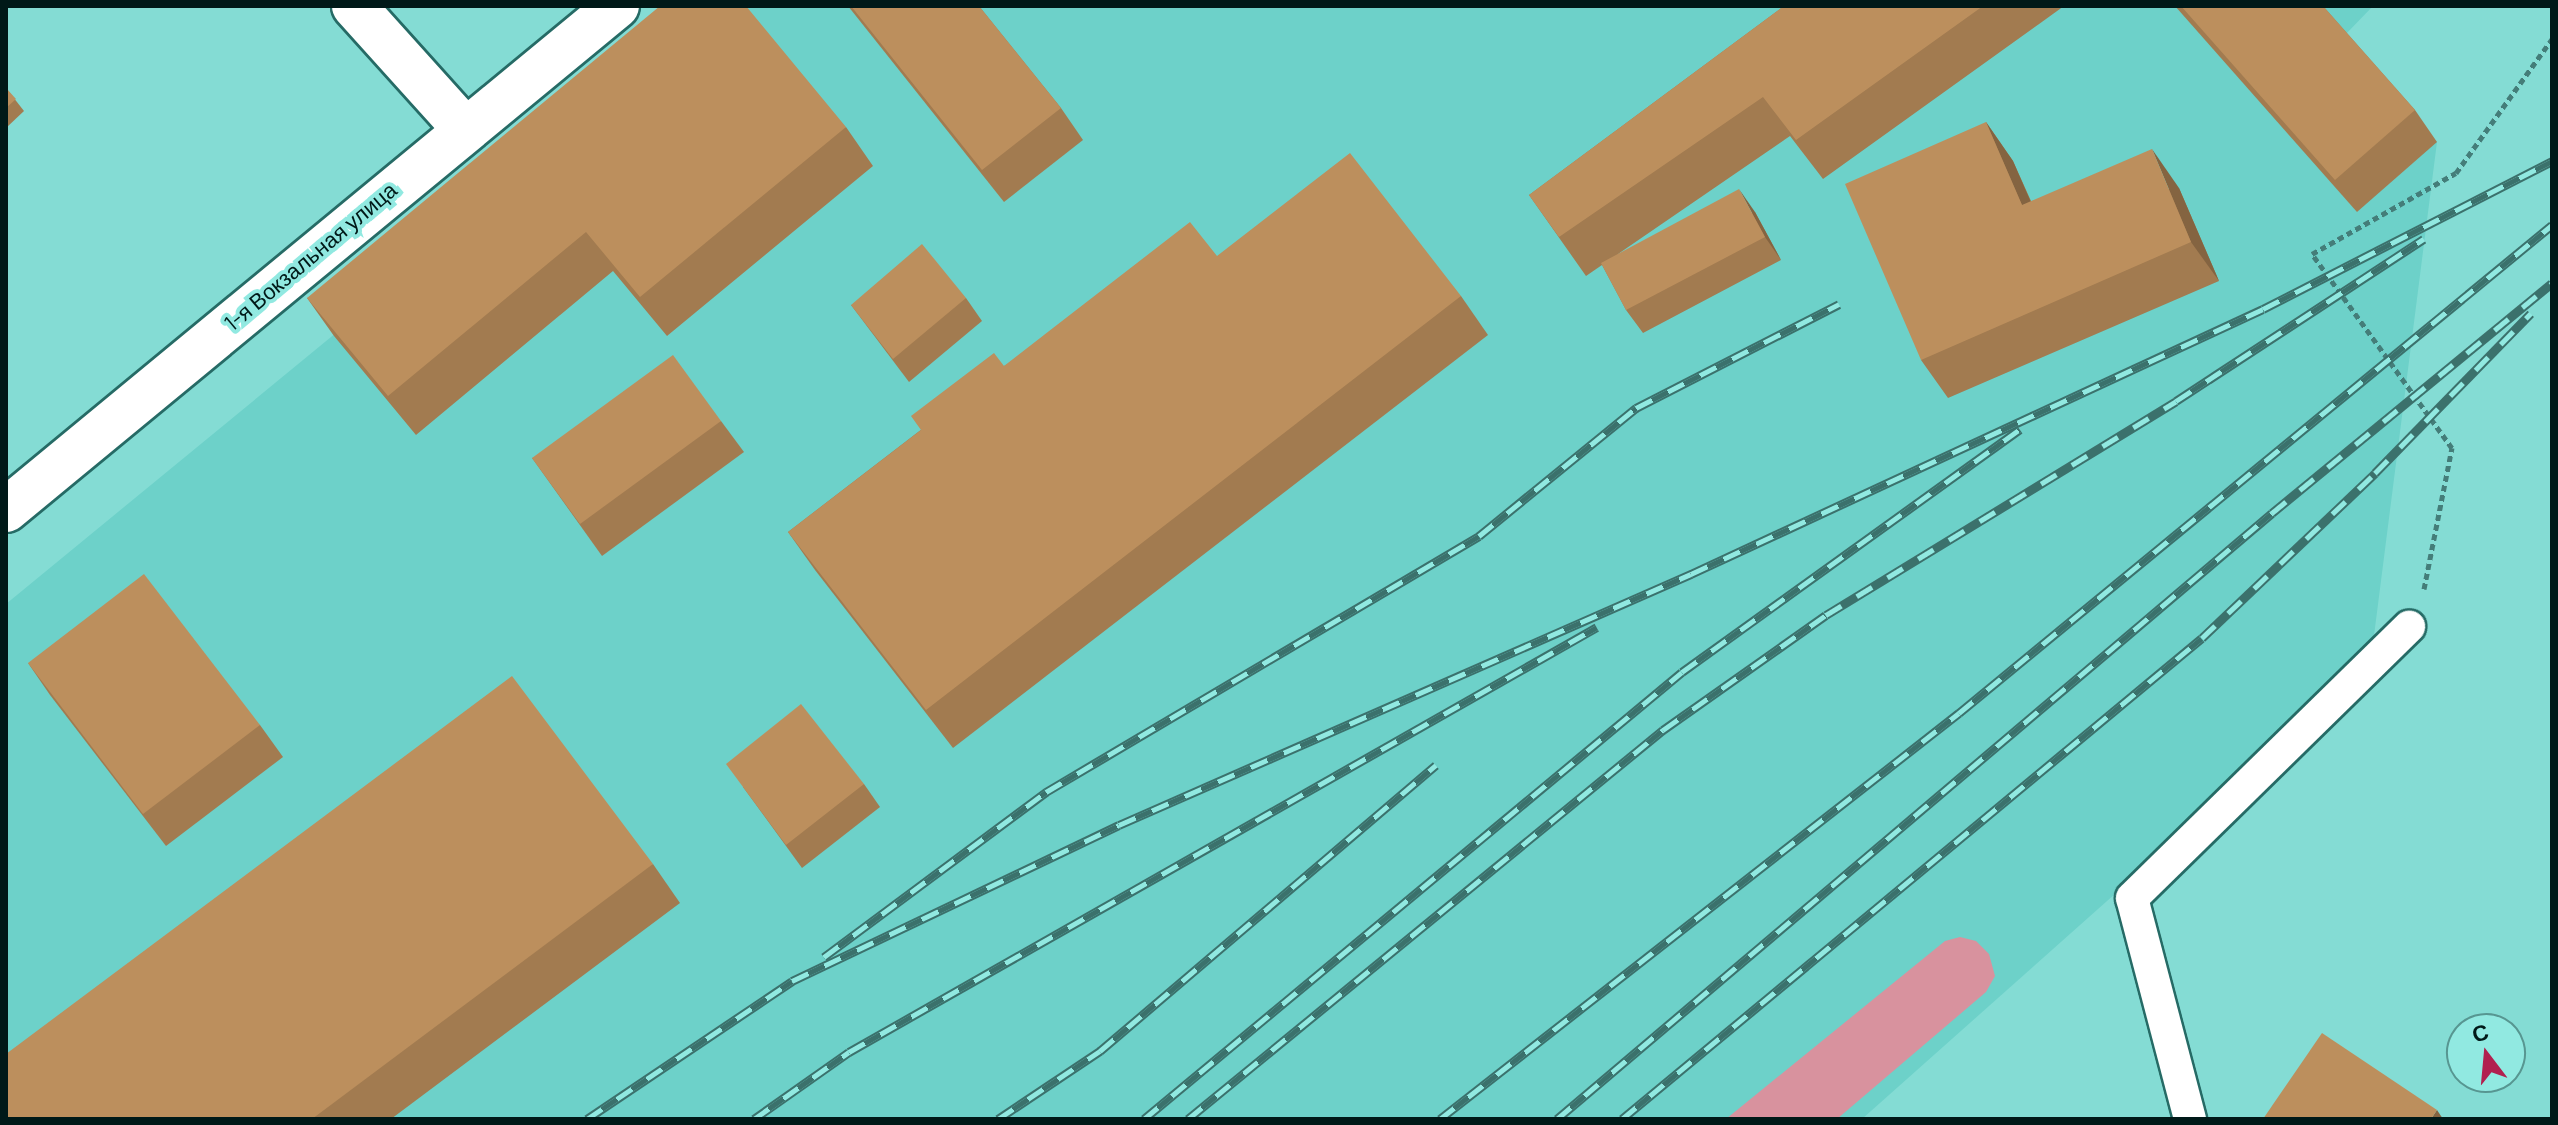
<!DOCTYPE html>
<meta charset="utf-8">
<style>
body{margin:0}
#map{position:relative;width:2558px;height:1125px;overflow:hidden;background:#84dcd4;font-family:Barlow,sans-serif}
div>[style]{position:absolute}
.built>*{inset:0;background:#6dd1c9}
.green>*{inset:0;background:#d8929e}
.path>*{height:5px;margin-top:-2.5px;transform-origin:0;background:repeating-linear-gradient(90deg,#447d79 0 6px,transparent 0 10px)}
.roads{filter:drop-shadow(2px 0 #266b66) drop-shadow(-2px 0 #266b66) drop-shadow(0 2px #266b66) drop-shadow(0 -2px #266b66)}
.lane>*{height:32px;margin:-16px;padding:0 16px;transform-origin:16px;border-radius:16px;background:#fff}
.street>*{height:44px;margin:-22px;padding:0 22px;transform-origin:22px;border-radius:22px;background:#fff}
.rail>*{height:9px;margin-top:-4.5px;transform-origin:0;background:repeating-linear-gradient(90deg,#91e9e1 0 18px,#3b716c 0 36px);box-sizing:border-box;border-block:2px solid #3b716c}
.wall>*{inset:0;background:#a27b50}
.shaded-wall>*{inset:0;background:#846441}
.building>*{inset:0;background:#bc8f5d}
span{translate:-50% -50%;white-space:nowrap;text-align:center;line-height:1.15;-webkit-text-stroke:8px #91e9e1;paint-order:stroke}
.street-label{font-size:22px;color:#001918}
.frame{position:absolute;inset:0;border:8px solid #001918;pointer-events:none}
.north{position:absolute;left:2446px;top:1013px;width:80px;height:80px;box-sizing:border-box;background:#91e9e1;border:2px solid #579691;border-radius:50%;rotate:344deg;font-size:22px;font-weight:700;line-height:32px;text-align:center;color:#001918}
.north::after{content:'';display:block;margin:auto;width:28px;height:36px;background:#b1204f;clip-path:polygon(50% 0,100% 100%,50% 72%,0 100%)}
</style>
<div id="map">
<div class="built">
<i style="clip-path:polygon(734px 6px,2373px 6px,2344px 36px,2437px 142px,2370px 667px,1862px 1119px,6px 1119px,6px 604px)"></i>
</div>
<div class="green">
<i style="clip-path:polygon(1960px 937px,1976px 941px,1989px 954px,1995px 976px,1986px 992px,1837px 1119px,1726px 1119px,1945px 941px)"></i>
</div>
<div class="path">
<i style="left:2424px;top:589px;width:144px;rotate:-78.8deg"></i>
<i style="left:2452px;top:448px;width:239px;rotate:-125.8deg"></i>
<i style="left:2312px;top:254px;width:165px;rotate:-29.4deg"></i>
<i style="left:2456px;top:173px;width:165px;rotate:-54.4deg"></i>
</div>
<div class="roads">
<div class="lane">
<i style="left:2190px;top:1119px;width:228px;rotate:-104.7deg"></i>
<i style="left:2132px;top:898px;width:388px;rotate:-44.4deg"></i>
</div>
<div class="street">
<i style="left:354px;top:6px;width:164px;rotate:48deg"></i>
<i style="left:6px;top:510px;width:792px;rotate:-39.52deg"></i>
</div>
</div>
<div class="rail">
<i style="left:824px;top:957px;width:277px;rotate:-36.6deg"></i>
<i style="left:1046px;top:792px;width:503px;rotate:-30.59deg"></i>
<i style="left:1479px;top:536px;width:203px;rotate:-39.2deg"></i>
<i style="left:1636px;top:408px;width:228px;rotate:-27.1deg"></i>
<i style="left:587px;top:1119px;width:247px;rotate:-33.9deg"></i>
<i style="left:792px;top:981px;width:362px;rotate:-25.5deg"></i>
<i style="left:1119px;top:825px;width:625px;rotate:-23.69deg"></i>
<i style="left:1691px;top:574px;width:630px;rotate:-24.86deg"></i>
<i style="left:2263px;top:309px;width:325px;rotate:-27.1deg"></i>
<i style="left:754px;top:1119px;width:116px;rotate:-35.2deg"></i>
<i style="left:849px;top:1052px;width:860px;rotate:-29.6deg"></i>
<i style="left:998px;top:1119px;width:123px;rotate:-33.7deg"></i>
<i style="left:1100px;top:1051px;width:441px;rotate:-40.4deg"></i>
<i style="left:1144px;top:1119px;width:699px;rotate:-39.72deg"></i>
<i style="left:1682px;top:672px;width:416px;rotate:-35.7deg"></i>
<i style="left:1188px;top:1119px;width:614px;rotate:-39.32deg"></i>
<i style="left:1663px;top:730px;width:199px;rotate:-35.2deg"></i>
<i style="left:1826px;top:615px;width:410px;rotate:-31.4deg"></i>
<i style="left:2176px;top:401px;width:296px;rotate:-33.2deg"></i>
<i style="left:1440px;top:1119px;width:659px;rotate:-38.04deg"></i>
<i style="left:1959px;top:713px;width:768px;rotate:-39.45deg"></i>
<i style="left:1557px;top:1119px;width:937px;rotate:-40.28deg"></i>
<i style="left:2272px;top:513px;width:362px;rotate:-39.4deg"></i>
<i style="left:1622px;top:1119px;width:753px;rotate:-39.67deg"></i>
<i style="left:2202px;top:638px;width:239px;rotate:-43.6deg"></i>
<i style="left:2375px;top:473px;width:223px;rotate:-45.7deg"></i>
</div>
<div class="wall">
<i style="clip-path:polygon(848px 6px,979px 6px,1061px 108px,1083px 140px,1004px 202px)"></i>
<i style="clip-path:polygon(1784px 6px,2064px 6px,1823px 179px,1790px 136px,1618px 254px,1755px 212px,1781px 260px,1643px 333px,1626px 310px,1602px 265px,1586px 276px,1529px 195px)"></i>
<i style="clip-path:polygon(2175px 6px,2323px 6px,2415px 110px,2437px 142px,2357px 212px)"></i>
<i style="clip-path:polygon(6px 88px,24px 111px,6px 128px)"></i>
<i style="clip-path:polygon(1986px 122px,2013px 161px,2031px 201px,2179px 188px,2219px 281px,1948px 398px,1921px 360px)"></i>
<i style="clip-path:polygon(846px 127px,873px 166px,667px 336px,613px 271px,416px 435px,334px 336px,307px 298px)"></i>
<i style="clip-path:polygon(1217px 256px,1461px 296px,1488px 335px,953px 748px,815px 570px,788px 532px,1004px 366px)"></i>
<i style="clip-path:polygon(966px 298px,982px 321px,909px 382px,851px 305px)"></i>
<i style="clip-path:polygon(721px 421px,744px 452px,602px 556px,532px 458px)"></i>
<i style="clip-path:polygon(28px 663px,260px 725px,283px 757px,166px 846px,50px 695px)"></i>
<i style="clip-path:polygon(864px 784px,880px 807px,802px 868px,743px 787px)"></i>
<i style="clip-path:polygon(653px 864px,680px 903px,391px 1119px,6px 1119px)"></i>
</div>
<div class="shaded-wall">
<i style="clip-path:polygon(1986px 122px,2013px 161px,2049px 244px,2022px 205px)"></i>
<i style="clip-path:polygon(2152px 149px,2179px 188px,2219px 281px,2191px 242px)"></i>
<i style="clip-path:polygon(1739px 189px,1755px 212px,1781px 260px,1765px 237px)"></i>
<i style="clip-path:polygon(2437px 1110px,2443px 1119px,2431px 1119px)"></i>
</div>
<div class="building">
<i style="clip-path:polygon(660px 6px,746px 6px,846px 127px,640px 297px,586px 232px,388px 396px,307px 298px)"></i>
<i style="clip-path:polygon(851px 6px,979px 6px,1061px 108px,982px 170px)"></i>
<i style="clip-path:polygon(1784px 6px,1983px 6px,1796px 140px,1763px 97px,1559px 237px,1529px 195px)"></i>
<i style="clip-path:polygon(2181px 6px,2323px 6px,2415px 110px,2335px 180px)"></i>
<i style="clip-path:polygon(6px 88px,16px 99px,6px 108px)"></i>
<i style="clip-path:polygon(1986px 122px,2022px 205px,2152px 149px,2191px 242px,1921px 360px,1845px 184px)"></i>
<i style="clip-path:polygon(1350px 153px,1461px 296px,926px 710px,788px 532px,921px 430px,911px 416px,994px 353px,1004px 366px,1190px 222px,1217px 256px)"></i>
<i style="clip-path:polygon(1739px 189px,1765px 237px,1626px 310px,1601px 263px)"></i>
<i style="clip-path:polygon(922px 244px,966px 298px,893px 359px,851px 305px)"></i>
<i style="clip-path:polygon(673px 355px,721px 421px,580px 524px,532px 458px)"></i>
<i style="clip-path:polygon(144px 574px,260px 725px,143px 814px,28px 663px)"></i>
<i style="clip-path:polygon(512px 676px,653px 864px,312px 1119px,6px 1119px,6px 1054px)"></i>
<i style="clip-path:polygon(801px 704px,864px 784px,786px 845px,726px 764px)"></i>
<i style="clip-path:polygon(2322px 1033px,2437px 1110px,2431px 1119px,2263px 1119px)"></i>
</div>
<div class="street-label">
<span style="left:310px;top:256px;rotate:-40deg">1-я Вокзальная улица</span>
</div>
<div class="frame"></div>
<div class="north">С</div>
</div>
